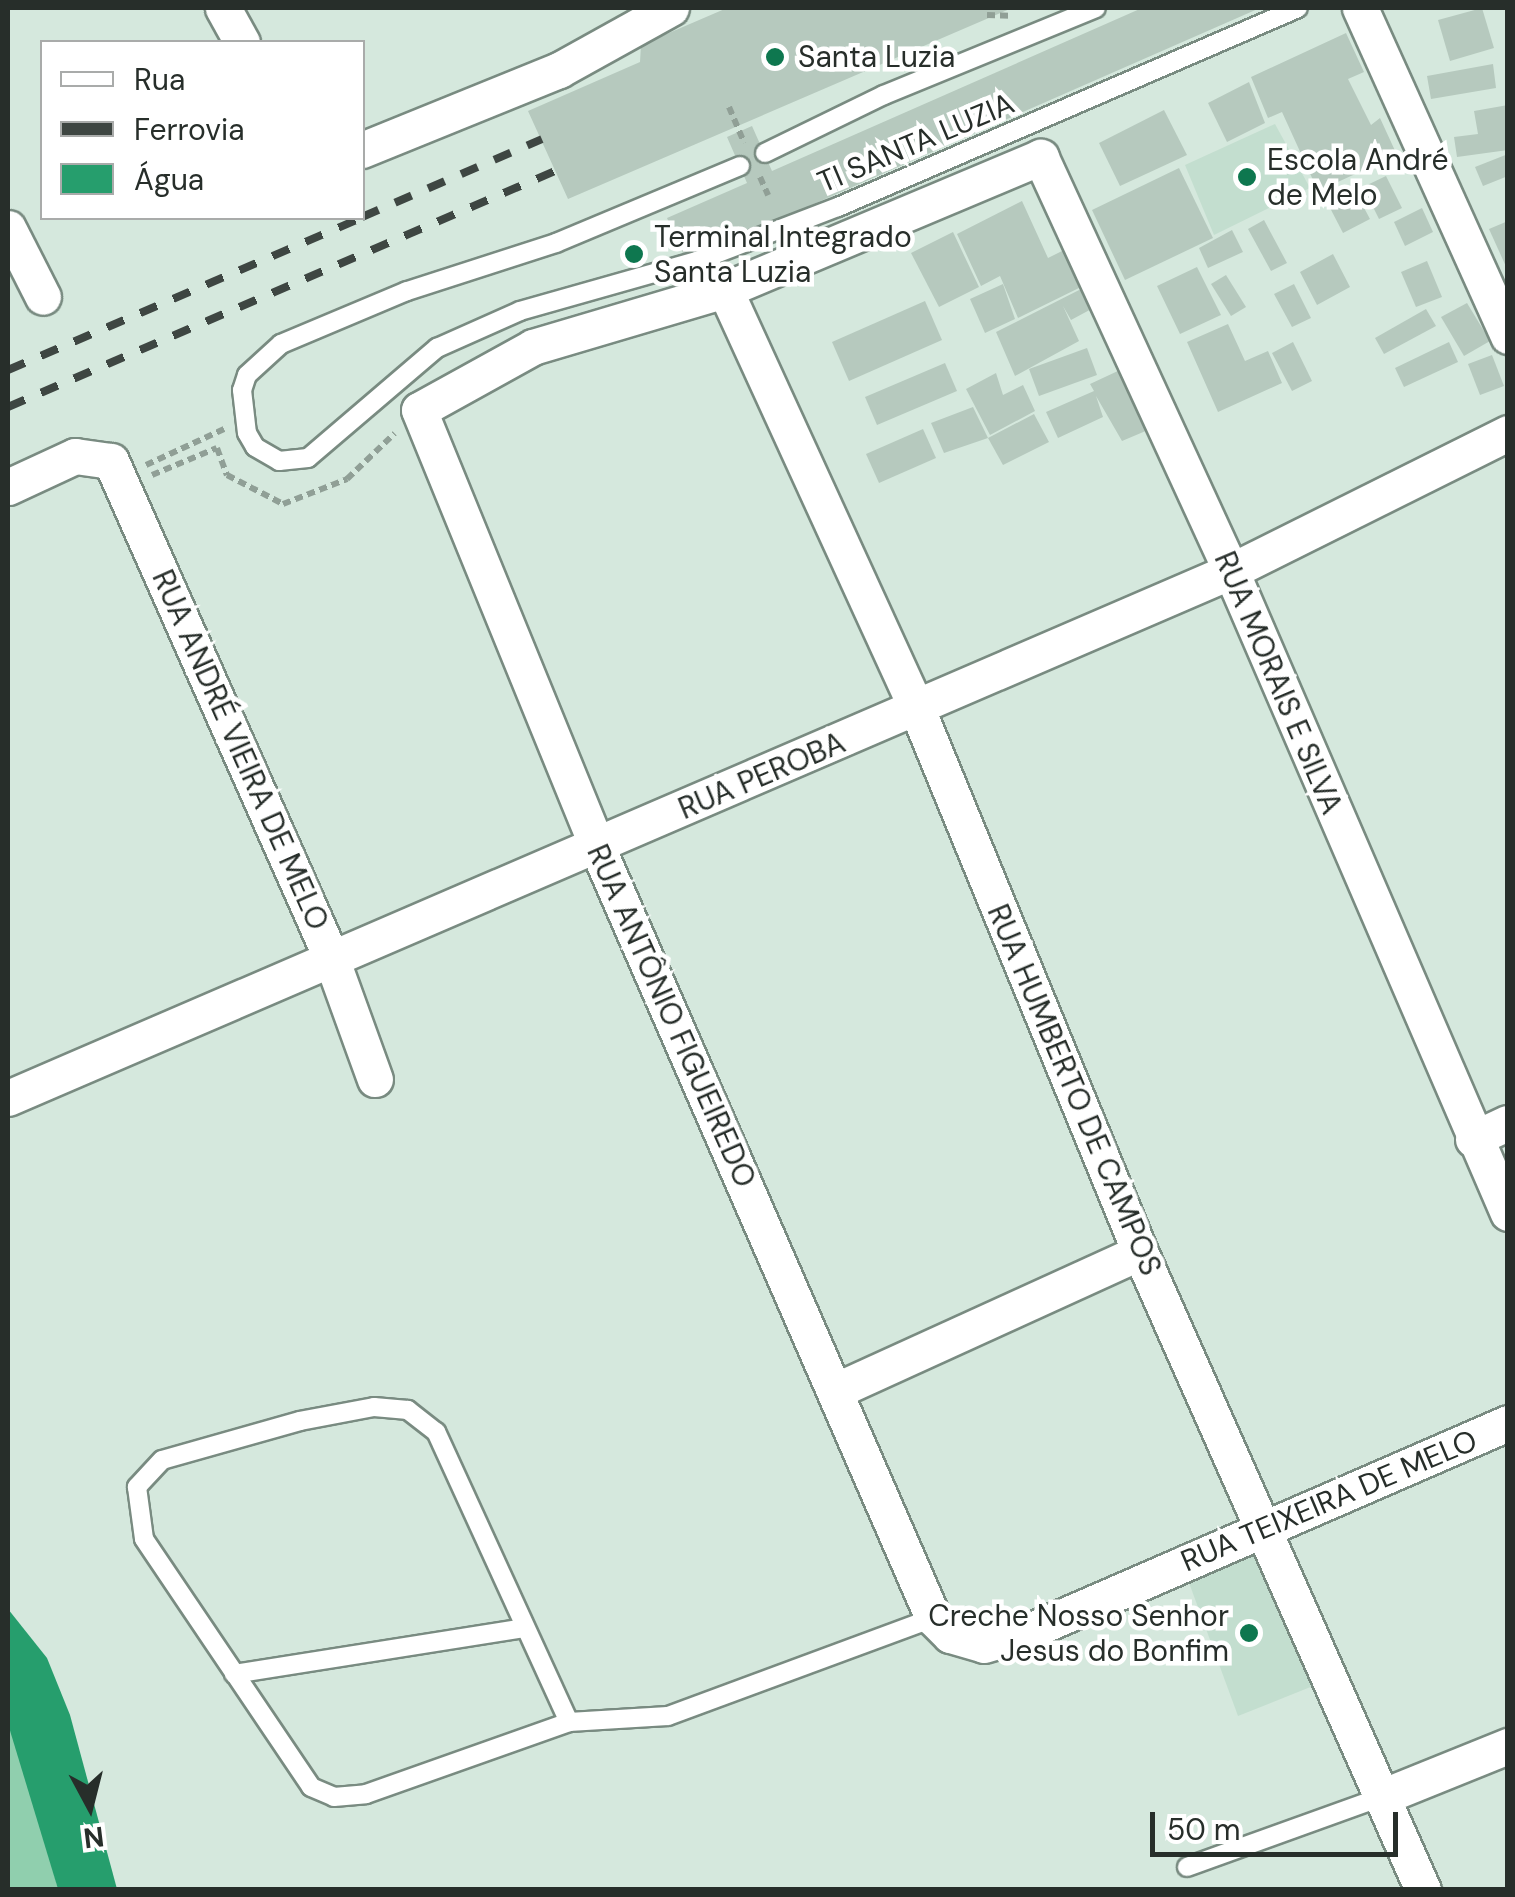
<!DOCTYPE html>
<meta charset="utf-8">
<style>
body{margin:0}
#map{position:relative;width:1515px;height:1897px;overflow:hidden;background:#d5e8dd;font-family:"DM Sans",sans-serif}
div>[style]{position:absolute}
.built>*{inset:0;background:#c3decf}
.green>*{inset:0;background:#90cfae}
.water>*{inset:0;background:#269e6d}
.building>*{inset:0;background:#b6c9be}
.path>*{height:6px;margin-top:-3px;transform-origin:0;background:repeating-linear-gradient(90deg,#909f96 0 8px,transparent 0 13px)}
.roads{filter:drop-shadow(2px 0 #798b81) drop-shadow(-2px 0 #798b81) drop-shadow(0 2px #798b81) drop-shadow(0 -2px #798b81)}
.service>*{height:18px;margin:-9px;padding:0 9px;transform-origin:9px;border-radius:9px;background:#fff}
.minor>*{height:35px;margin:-17.5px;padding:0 17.5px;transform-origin:17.5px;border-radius:17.5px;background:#fff}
.rail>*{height:8px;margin-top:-4px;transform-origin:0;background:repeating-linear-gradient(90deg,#3e4642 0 18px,transparent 0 36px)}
.dots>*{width:28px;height:28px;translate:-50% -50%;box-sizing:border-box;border:5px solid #fff;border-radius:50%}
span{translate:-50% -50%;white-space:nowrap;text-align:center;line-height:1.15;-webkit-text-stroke:9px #fff;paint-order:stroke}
.poi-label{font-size:30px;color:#272e2a}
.left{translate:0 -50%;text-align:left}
.right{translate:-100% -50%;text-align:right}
.street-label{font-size:30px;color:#272e2a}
.frame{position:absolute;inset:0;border:10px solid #272e2a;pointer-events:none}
.legend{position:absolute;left:40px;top:40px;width:325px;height:180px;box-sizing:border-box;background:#fff;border:2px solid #a9abaa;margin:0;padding:12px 18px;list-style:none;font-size:30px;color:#272e2a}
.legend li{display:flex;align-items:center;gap:20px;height:50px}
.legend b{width:50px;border:2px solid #a9abaa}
.north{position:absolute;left:40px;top:1757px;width:100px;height:100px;-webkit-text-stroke:8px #fff;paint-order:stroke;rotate:173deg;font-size:28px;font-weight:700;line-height:40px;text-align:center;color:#272e2a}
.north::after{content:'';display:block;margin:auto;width:35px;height:45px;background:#272e2a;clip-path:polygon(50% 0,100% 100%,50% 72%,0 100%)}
.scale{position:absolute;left:1150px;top:1812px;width:248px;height:45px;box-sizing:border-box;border:5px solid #272e2a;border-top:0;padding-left:12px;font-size:30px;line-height:35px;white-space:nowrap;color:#272e2a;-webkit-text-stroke:8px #fff;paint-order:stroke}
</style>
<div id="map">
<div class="built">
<i style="clip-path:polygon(1275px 124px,1310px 188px,1214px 235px,1185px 165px)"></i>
<i style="clip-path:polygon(1255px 1551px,1313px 1686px,1238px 1716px,1188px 1580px)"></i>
</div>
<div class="green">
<i style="clip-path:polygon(8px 1724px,30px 1781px,58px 1889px,8px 1889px)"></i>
</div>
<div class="water">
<i style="clip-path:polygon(8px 1609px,47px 1658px,70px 1715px,117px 1889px,58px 1889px,8px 1724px)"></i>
</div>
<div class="building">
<i style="clip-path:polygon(727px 8px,1012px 8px,568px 199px,528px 111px,640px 62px,641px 45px)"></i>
<i style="clip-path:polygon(1142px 8px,1260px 8px,686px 260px,667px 218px,747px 183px,727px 137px,752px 126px,772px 171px)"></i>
<i style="clip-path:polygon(1482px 8px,1494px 48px,1450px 61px,1438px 20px)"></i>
<i style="clip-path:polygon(1346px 33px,1364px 72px,1348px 79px,1371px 125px,1380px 118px,1397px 155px,1318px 191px,1282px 112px,1268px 118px,1251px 77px)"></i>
<i style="clip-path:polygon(1493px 64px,1496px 88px,1431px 99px,1427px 76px)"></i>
<i style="clip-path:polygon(1249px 82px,1265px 123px,1227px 142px,1208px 103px)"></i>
<i style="clip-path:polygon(1508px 105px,1508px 150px,1457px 157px,1454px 137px,1478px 134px,1474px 111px)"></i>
<i style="clip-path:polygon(1164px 110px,1187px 155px,1120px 186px,1099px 143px)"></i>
<i style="clip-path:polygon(1508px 154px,1508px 176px,1483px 186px,1475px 167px)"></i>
<i style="clip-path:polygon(1179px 168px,1213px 238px,1125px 280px,1092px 210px)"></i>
<i style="clip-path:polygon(1386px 176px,1402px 208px,1379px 219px,1363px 187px)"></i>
<i style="clip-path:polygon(1355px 191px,1370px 219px,1343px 233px,1328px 204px)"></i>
<i style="clip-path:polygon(1022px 201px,1048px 258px,1066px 249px,1083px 286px,1018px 318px,1000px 276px,981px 286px,957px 234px)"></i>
<i style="clip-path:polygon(1422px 208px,1433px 232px,1405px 246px,1394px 222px)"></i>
<i style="clip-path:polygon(1264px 220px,1287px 263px,1271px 271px,1248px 229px)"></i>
<i style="clip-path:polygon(1508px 221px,1508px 271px,1489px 229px)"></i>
<i style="clip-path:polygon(1232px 230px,1243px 252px,1208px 268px,1199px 248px)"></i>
<i style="clip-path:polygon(953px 232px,979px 287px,939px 307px,911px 253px)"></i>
<i style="clip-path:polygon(1333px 254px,1350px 287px,1317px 305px,1300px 272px)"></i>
<i style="clip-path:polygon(1427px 261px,1442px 297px,1416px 307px,1401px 272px)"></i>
<i style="clip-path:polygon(1197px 267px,1221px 315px,1180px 334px,1157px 286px)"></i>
<i style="clip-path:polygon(1226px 275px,1246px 307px,1231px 316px,1211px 284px)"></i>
<i style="clip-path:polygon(1003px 284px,1015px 319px,985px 333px,970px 299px)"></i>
<i style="clip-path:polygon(1294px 284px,1311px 318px,1292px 327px,1274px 294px)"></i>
<i style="clip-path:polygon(1087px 286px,1097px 306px,1071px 320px,1063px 306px,1079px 341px,1015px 376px,996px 332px)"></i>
<i style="clip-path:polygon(925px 301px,942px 340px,849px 381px,832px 342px)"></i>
<i style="clip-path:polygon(1467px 303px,1490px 341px,1464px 356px,1441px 317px)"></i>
<i style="clip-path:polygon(1426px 309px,1436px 326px,1384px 354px,1375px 338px)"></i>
<i style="clip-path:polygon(1228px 324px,1245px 361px,1268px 351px,1282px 383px,1218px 412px,1187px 342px)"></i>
<i style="clip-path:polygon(1293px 342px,1312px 381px,1292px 391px,1272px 353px)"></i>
<i style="clip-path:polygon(1449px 342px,1458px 362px,1404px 387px,1395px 368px)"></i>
<i style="clip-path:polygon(1087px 348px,1097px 375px,1039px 396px,1029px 369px)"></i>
<i style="clip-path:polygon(1492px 355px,1504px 386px,1480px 395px,1468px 364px)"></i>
<i style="clip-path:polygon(945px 363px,957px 391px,877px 425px,865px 397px)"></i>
<i style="clip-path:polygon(1120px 370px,1148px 430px,1122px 441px,1096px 396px,1103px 417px,1058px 438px,1046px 412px,1094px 391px,1090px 384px)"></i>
<i style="clip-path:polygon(996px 373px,1003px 395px,1023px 385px,1035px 411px,990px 435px,966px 389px)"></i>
<i style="clip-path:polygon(973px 407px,988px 438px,944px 453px,931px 423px)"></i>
<i style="clip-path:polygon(1034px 414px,1049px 442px,1003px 465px,988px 438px)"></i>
<i style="clip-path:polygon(923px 429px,936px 458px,879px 483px,866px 454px)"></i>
</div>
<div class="path">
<i style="left:987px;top:15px;width:23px;rotate:2deg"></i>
<i style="left:729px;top:107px;width:39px;rotate:67deg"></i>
<i style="left:760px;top:177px;width:20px;rotate:66deg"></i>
<i style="left:146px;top:465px;width:86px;rotate:-24.8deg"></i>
<i style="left:152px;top:475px;width:70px;rotate:-22.6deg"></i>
<i style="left:217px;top:448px;width:29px;rotate:70deg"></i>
<i style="left:227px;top:475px;width:63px;rotate:27.4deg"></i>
<i style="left:283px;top:504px;width:69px;rotate:-21.3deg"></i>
<i style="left:347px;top:479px;width:66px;rotate:-43.8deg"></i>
</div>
<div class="roads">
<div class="service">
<i style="left:765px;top:153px;width:132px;rotate:-26deg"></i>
<i style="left:884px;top:95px;width:229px;rotate:-22.3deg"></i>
<i style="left:740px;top:166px;width:199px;rotate:157.3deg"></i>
<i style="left:556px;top:243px;width:157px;rotate:162.1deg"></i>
<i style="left:407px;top:291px;width:137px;rotate:157.2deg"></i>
<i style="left:281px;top:344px;width:46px;rotate:137.6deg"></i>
<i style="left:247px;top:375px;width:16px;rotate:108deg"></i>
<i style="left:242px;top:390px;width:43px;rotate:83.4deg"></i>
<i style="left:247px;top:433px;width:16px;rotate:60deg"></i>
<i style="left:255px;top:447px;width:28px;rotate:30deg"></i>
<i style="left:279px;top:461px;width:29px;rotate:-6deg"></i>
<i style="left:308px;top:458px;width:170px;rotate:-40.5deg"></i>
<i style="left:437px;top:348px;width:91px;rotate:-24deg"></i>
<i style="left:520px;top:311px;width:184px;rotate:-15.8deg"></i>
<i style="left:697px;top:261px;width:151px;rotate:-21deg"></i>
<i style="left:838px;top:207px;width:501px;rotate:-23.39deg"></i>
<i style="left:234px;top:1674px;width:294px;rotate:-9deg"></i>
<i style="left:569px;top:1722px;width:319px;rotate:-114.6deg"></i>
<i style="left:436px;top:1432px;width:36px;rotate:-142deg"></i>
<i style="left:408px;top:1410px;width:34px;rotate:-175deg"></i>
<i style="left:374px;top:1407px;width:75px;rotate:169.3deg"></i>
<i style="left:300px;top:1421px;width:143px;rotate:164.2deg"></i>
<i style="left:162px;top:1460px;width:37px;rotate:133deg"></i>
<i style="left:137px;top:1487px;width:52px;rotate:82.3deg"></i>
<i style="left:144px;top:1539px;width:299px;rotate:56deg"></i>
<i style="left:311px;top:1787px;width:25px;rotate:23deg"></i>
<i style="left:334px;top:1797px;width:32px;rotate:-5deg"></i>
<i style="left:366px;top:1794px;width:215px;rotate:-19.5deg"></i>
<i style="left:569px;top:1722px;width:99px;rotate:-3.5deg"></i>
<i style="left:668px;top:1716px;width:283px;rotate:-20.3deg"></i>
<i style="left:1187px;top:1867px;width:209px;rotate:-19.8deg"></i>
</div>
<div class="minor">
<i style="left:223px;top:8px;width:39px;rotate:61deg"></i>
<i style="left:1360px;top:8px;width:360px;rotate:65.7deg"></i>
<i style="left:362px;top:150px;width:213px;rotate:-22.1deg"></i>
<i style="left:559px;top:70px;width:128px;rotate:-29deg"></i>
<i style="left:8px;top:228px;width:77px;rotate:63.1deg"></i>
<i style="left:725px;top:290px;width:461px;rotate:65.4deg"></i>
<i style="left:917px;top:709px;width:587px;rotate:67.67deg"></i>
<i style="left:1140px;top:1252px;width:698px;rotate:66.08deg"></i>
<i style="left:8px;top:487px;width:74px;rotate:-24.8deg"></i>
<i style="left:75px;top:456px;width:36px;rotate:8deg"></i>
<i style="left:111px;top:461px;width:540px;rotate:66.09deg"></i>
<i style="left:330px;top:955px;width:132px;rotate:70.1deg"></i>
<i style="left:8px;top:1098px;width:1332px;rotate:-23.31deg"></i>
<i style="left:1231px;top:571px;width:309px;rotate:-26.5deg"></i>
<i style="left:1473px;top:1139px;width:38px;rotate:-25deg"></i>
<i style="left:1508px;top:1213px;width:699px;rotate:-113.34deg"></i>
<i style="left:1231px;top:571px;width:456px;rotate:-114.7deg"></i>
<i style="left:1041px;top:157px;width:343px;rotate:157.2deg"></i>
<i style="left:725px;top:290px;width:200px;rotate:163.5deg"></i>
<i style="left:533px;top:347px;width:130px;rotate:151.1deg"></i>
<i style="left:419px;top:410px;width:472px;rotate:67.8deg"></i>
<i style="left:597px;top:847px;width:841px;rotate:66.45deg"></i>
<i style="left:933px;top:1618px;width:24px;rotate:45deg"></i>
<i style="left:950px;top:1635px;width:35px;rotate:16deg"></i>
<i style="left:984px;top:1645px;width:45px;rotate:-16.8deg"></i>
<i style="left:1027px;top:1632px;width:524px;rotate:-23.49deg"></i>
<i style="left:835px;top:1391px;width:335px;rotate:-24.5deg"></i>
<i style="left:1384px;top:1796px;width:134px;rotate:-22deg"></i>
</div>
</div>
<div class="rail">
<i style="left:362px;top:217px;width:196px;rotate:-23.4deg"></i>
<i style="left:8px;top:370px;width:384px;rotate:-23.3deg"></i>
<i style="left:8px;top:407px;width:596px;rotate:-23.34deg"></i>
</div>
<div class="dots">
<i style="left:775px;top:57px;background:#0e774f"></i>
<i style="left:1247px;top:177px;background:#0e774f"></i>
<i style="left:634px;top:254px;background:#0e774f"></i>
<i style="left:1249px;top:1633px;background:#0e774f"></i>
</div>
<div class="poi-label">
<span class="left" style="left:798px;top:57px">Santa Luzia</span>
<span class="left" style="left:1267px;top:177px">Escola André<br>de Melo</span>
<span class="left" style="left:654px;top:254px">Terminal Integrado<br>Santa Luzia</span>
<span class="right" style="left:1229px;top:1633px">Creche Nosso Senhor<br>Jesus do Bonfim</span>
</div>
<div class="street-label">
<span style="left:916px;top:143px;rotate:-23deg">TI SANTA LUZIA</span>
<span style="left:1278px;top:683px;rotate:67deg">RUA MORAIS E SILVA</span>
<span style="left:240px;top:750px;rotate:66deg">RUA ANDRÉ VIEIRA DE MELO</span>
<span style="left:762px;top:776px;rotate:-23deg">RUA PEROBA</span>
<span style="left:671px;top:1016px;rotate:66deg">RUA ANTÔNIO FIGUEIREDO</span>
<span style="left:1074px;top:1090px;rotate:67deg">RUA HUMBERTO DE CAMPOS</span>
<span style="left:1329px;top:1501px;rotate:-23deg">RUA TEIXEIRA DE MELO</span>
</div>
<div class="frame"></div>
<ul class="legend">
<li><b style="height:12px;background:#fff"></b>Rua</li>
<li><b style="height:12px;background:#3e4642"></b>Ferrovia</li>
<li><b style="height:28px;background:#269e6d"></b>Água</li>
</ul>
<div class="north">N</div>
<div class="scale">50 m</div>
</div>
